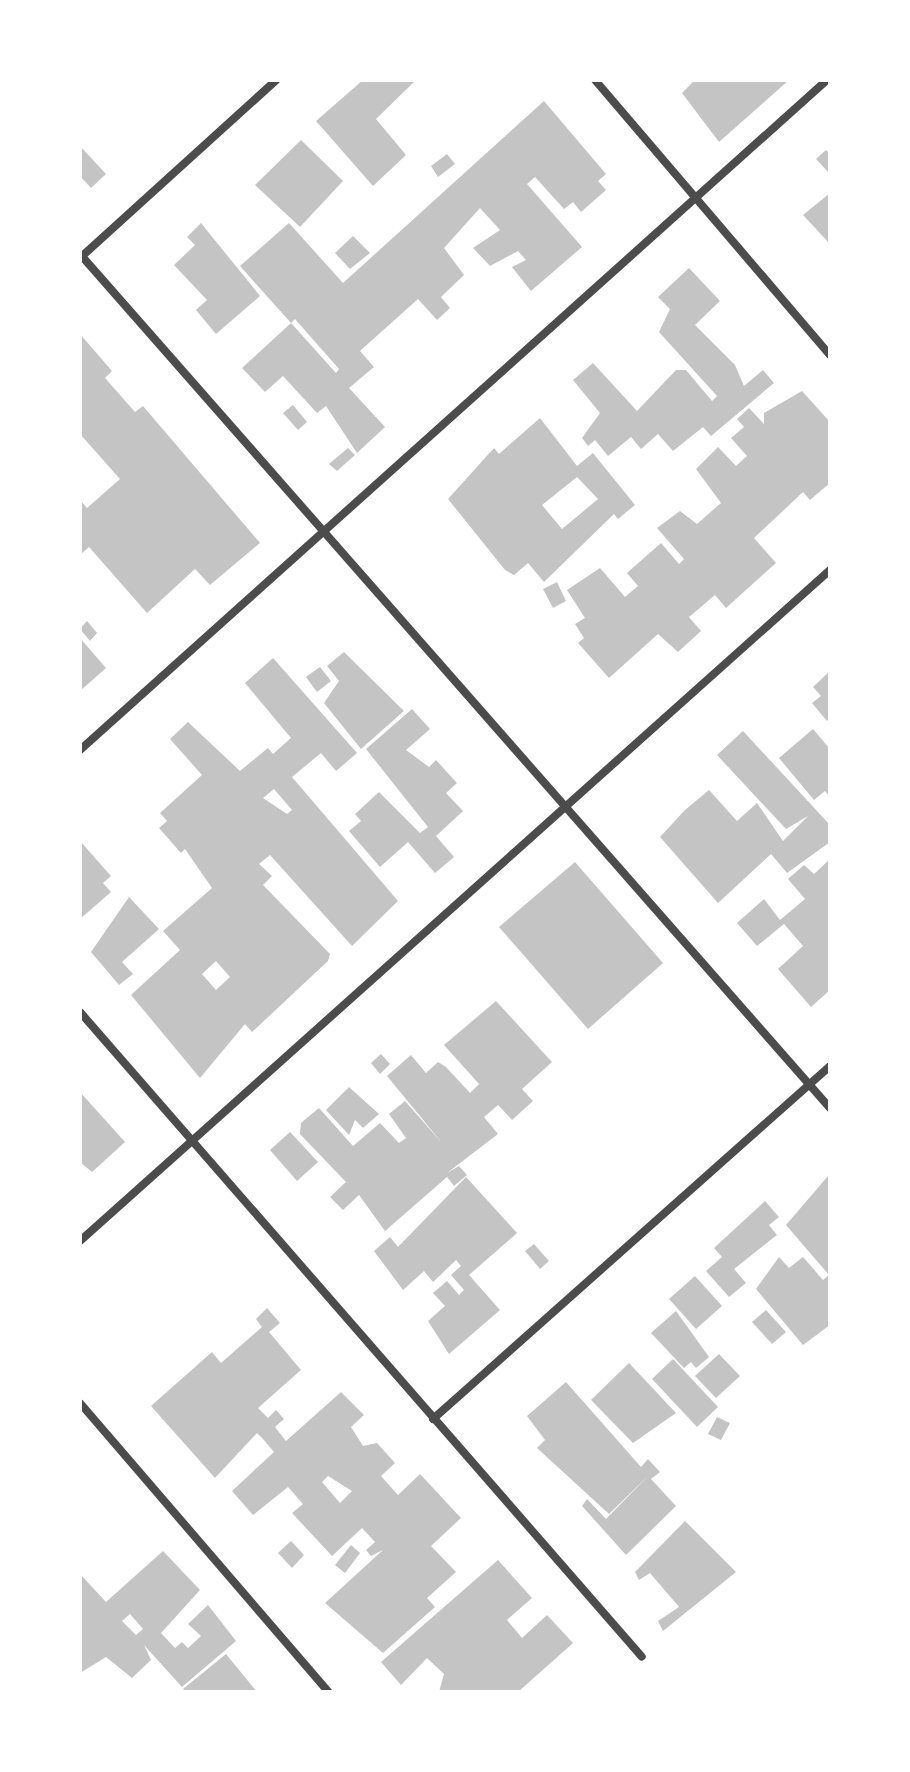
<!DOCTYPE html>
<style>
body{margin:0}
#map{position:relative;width:910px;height:1772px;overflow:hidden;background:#fff;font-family:"Fira Sans Condensed",sans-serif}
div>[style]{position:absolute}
.building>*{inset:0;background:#c4c4c4}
.minor>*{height:8px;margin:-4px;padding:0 4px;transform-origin:4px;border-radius:4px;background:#4c4c4c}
span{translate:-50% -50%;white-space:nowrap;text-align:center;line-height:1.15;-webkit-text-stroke:6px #fff;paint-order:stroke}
.frame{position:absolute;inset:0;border:82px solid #fff;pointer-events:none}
</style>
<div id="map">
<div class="building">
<i style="clip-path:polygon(363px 80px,416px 80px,376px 119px,406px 155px,373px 186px,316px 121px)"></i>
<i style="clip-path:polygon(695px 80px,789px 80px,719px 142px,682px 93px)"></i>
<i style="clip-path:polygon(evenodd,544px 101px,606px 174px,598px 181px,606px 190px,581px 212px,573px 202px,564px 209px,535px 177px,527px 184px,582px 247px,531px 291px,512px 267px,526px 260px,518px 251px,490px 266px,473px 248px,500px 230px,480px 208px,444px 248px,464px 275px,441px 297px,450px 308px,437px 320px,418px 299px,360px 351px,374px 367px,349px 388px,385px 427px,357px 453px,326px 406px,317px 413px,283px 376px,265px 392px,242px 368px,291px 323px,240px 266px,289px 223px,343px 283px,544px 101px,295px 319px,339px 369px,336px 373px,291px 323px,295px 319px)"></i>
<i style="clip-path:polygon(301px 140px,343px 181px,300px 227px,255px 185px)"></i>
<i style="clip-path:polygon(80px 146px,106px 174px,91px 188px,80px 176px)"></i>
<i style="clip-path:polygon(826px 150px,830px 154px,830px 174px,816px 159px)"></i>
<i style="clip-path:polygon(447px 154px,455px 164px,438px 177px,431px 166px)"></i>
<i style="clip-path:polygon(830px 193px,830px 244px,803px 215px)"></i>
<i style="clip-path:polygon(201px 223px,260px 296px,216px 334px,196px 310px,207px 300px,174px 265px,195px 245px,187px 237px)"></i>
<i style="clip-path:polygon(353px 236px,370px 253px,350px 269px,335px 253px)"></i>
<i style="clip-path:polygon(689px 268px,720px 301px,695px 325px,735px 365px,744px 386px,763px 370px,774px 383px,711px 436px,703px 427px,673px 451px,658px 434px,641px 449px,631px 437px,608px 456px,595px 440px,588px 446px,582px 438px,600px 413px,573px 380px,593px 363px,637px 411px,676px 370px,686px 370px,712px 401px,717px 396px,659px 332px,670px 309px,658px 297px)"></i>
<i style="clip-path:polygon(80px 334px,112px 371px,105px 378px,135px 412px,143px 406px,260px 543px,210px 585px,195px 569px,147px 613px,89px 547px,80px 555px,80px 500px,87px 508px,120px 479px,80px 434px)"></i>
<i style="clip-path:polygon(802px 391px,830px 422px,830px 483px,810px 500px,803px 492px,754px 538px,776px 563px,726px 608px,715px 595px,689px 617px,701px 631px,678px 652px,658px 634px,609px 678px,578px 643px,584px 638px,575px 624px,585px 618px,567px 590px,600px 568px,625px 597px,638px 586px,627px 573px,661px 543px,679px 564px,684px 559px,657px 528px,680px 511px,697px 524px,721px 503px,696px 469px,718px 447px,736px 466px,747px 456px,731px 438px,744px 427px,737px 419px,749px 408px,764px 424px,764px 413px)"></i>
<i style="clip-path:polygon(293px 405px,307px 422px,298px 430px,283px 413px)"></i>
<i style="clip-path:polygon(evenodd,540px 418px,577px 466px,593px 453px,635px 505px,618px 519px,614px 514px,544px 582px,528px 563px,514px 575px,505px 570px,448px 499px,494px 448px,499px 454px,540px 418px,577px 477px,598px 499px,562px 529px,542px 505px,577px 477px)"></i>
<i style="clip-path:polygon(348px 448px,355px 455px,337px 471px,329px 464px)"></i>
<i style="clip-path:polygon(557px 582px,566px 601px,553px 608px,543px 589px)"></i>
<i style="clip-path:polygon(87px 621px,97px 633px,90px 641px,80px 629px)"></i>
<i style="clip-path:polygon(80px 638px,106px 668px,80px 691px)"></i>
<i style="clip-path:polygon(344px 652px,404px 711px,361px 749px,324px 703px,339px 681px,327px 666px)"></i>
<i style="clip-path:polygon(evenodd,273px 658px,357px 753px,336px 771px,321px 753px,292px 777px,398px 901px,352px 946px,270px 855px,259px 864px,272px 876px,263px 885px,330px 954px,328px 961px,252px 1032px,245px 1024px,200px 1078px,131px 995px,180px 950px,163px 931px,212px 888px,185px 849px,181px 853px,159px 828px,167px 821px,160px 813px,202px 775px,170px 739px,188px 722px,240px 771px,268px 748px,273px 754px,291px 738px,245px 683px,273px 658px,274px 789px,292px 810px,287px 814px,263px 798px,274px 789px,273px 658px,216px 961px,230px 977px,216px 990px,202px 974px,216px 961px)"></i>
<i style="clip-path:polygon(320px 667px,331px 681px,317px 692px,306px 677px)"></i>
<i style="clip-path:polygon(830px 671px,830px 718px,827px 721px,812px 703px,821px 696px,813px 687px)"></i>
<i style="clip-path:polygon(412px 709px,430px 729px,406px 750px,429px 767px,436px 760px,457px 783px,446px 793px,463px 811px,436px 836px,454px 857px,435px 873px,408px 842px,380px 867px,349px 831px,361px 821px,355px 814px,379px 792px,420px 833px,428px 827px,366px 749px)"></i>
<i style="clip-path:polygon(813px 729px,830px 749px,830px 797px,825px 791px,814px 800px,779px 758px)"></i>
<i style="clip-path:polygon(743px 731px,830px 825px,830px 842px,787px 873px,771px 854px,718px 903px,660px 837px,685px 810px,709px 790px,737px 821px,757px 803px,783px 841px,808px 816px,786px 829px,717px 755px)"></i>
<i style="clip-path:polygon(80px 841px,111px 876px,103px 883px,111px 892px,80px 919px)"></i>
<i style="clip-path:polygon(830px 859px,830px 990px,811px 1007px,778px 969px,803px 946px,784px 924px,757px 946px,737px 923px,764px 899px,780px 920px,805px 899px,788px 879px,804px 865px,814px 874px)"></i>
<i style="clip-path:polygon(575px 862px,663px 963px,588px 1029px,499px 927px)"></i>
<i style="clip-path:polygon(129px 897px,159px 929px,122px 962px,133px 974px,119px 985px,91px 952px)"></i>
<i style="clip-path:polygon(496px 1001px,552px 1062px,522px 1089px,533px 1101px,512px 1120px,498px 1105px,484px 1117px,498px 1134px,447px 1173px,459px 1166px,467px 1175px,454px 1186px,447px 1177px,385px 1231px,359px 1195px,343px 1210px,330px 1197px,346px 1182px,300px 1134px,301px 1123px,319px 1108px,353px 1146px,380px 1123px,399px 1143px,406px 1138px,389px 1114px,405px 1101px,442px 1143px,387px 1076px,411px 1055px,426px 1073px,438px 1062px,446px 1067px,470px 1093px,479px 1084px,444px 1045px)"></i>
<i style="clip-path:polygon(381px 1054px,390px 1064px,380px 1074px,371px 1063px)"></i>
<i style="clip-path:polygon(349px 1087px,379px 1114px,363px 1128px,355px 1120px,349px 1135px,326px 1110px)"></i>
<i style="clip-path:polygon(80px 1092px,125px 1142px,92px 1172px,80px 1162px)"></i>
<i style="clip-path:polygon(290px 1132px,318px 1162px,297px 1181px,270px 1150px)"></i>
<i style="clip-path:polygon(828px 1176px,830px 1325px,803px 1345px,756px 1289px,779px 1257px,789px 1268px,803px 1257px,823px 1280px,829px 1275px,786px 1225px)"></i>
<i style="clip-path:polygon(466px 1177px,517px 1233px,469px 1275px,500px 1310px,449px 1354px,428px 1321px,445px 1306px,433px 1293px,447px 1281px,459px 1295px,464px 1290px,451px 1275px,461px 1266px,456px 1260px,433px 1282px,424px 1271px,403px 1290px,374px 1251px,390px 1237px,398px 1247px)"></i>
<i style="clip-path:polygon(765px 1201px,779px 1217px,769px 1225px,777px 1235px,734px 1269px,746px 1283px,729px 1297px,706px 1271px,722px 1257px,714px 1248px)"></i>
<i style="clip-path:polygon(534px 1244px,549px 1261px,540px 1269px,525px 1251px)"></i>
<i style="clip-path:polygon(695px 1276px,722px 1306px,696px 1329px,669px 1299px)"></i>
<i style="clip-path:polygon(evenodd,267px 1308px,280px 1323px,269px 1332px,301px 1370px,258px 1408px,268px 1418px,276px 1410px,284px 1419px,275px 1427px,286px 1441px,341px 1392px,364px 1415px,351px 1427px,363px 1446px,377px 1443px,395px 1463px,381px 1476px,398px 1495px,420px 1474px,461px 1518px,431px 1546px,456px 1572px,427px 1598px,435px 1607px,383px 1653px,325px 1603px,383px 1550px,371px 1556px,366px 1550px,375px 1542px,362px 1528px,332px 1556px,292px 1513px,303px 1504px,288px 1487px,253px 1515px,232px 1491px,274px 1452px,263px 1439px,257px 1433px,215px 1478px,151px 1406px,212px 1352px,221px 1363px,262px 1327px,256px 1319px,267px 1308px,328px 1476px,352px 1491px,340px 1503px,322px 1482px,328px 1476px)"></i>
<i style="clip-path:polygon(766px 1310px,786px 1332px,772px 1344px,752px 1322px)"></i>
<i style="clip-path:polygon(676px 1311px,709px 1357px,696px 1368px,691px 1362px,684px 1368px,651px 1333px)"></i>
<i style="clip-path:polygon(719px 1354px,740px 1376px,716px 1398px,695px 1376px)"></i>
<i style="clip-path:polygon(673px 1359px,718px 1407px,697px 1427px,652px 1379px)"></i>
<i style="clip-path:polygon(629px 1363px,676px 1413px,633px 1443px,591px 1400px)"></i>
<i style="clip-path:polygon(566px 1382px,641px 1467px,648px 1459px,660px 1472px,651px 1479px,676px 1506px,626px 1555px,582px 1506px,587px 1499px,606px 1519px,648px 1476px,609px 1514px,537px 1448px,545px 1440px,527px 1416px)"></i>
<i style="clip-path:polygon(717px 1417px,730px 1423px,721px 1440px,708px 1434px)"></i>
<i style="clip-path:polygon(685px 1521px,736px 1572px,663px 1631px,658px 1621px,679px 1607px,650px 1573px,639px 1580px,635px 1572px)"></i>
<i style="clip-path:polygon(291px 1541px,304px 1555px,292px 1568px,278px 1553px)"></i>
<i style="clip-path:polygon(351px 1545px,360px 1553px,345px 1573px,335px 1565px)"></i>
<i style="clip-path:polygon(evenodd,163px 1551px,200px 1590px,161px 1633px,175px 1648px,182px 1642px,188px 1648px,201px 1636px,188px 1624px,208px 1605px,236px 1641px,182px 1687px,144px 1645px,151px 1660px,132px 1678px,106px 1657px,80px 1673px,80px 1574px,106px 1602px,163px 1551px,130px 1614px,143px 1629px,136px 1635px,122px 1621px,130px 1614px)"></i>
<i style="clip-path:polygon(498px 1560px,532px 1598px,507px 1620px,522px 1638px,547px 1615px,573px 1643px,518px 1692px,439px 1692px,444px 1674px,427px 1658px,401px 1685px,381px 1662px)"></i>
<i style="clip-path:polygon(226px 1654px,257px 1692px,186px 1692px,183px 1689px)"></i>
</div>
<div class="minor">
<i style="left:595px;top:80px;width:362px;rotate:49.5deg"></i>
<i style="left:80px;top:254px;width:1137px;rotate:48.71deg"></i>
<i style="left:80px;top:258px;width:265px;rotate:-42.2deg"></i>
<i style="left:80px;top:750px;width:1003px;rotate:-41.89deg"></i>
<i style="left:80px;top:1012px;width:855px;rotate:48.93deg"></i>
<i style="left:80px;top:1241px;width:1006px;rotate:-41.82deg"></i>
<i style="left:80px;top:1403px;width:381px;rotate:49.3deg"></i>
<i style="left:433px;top:1419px;width:531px;rotate:-41.64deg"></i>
</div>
<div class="frame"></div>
</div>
